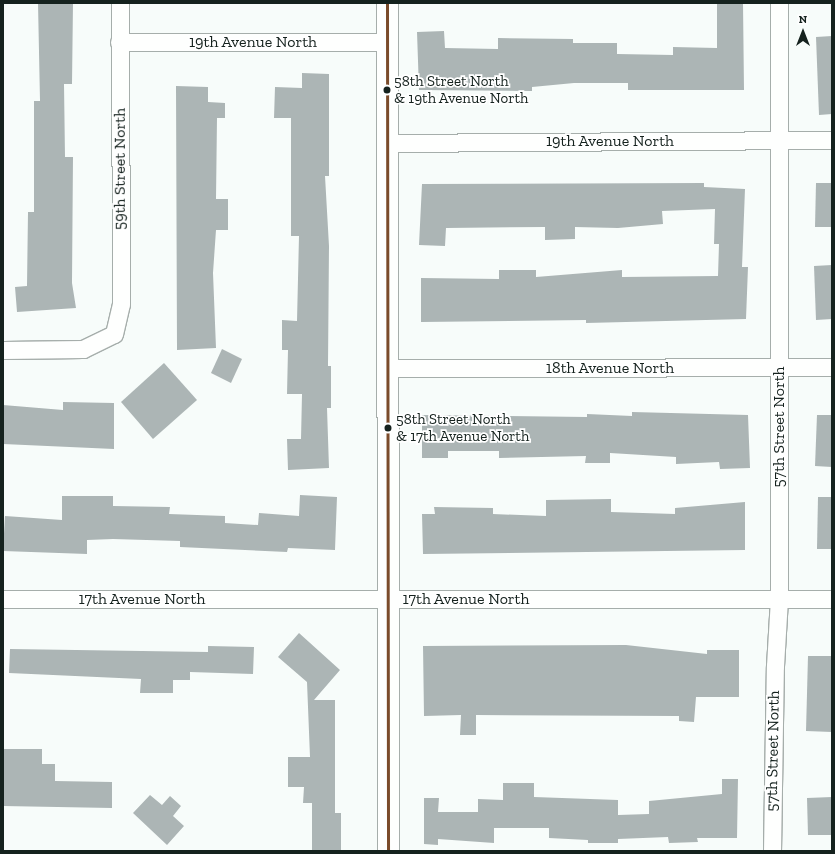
<!DOCTYPE html>
<style>
body{margin:0}
#map{position:relative;width:835px;height:854px;overflow:hidden;background:#f7fcfa;font-family:"Zilla Slab",serif}
div>[style]{position:absolute}
.building>*{inset:0;background:#acb5b5}
.roads{filter:drop-shadow(1px 0 #a6aeab) drop-shadow(-1px 0 #a6aeab) drop-shadow(0 1px #a6aeab) drop-shadow(0 -1px #a6aeab)}
.minor>*{height:17px;margin:-8.5px;padding:0 8.5px;transform-origin:8.5px;border-radius:8.5px;background:#fefffe}
.tertiary>*{height:21px;margin:-10.5px;padding:0 10.5px;transform-origin:10.5px;border-radius:10.5px;background:#fefffe}
.bus-1>*{height:3px;margin:-1.5px;padding:0 1.5px;transform-origin:1.5px;border-radius:1.5px;background:#7a4b2a}
.dots>*{width:11px;height:11px;translate:-50% -50%;box-sizing:border-box;border:2px solid #fff;border-radius:50%}
span{translate:-50% -50%;white-space:nowrap;text-align:center;line-height:1.15;-webkit-text-stroke:3.5px #fff;paint-order:stroke}
.bus-label{font-size:15px;color:#15221e}
.left{translate:0 -50%;text-align:left}
.street-label{font-size:16px;color:#15221e}
.frame{position:absolute;inset:0;border:4px solid #15221e;pointer-events:none}
.north{position:absolute;left:783px;top:12px;width:40px;height:40px;-webkit-text-stroke:3px #fff;paint-order:stroke;rotate:0deg;font-size:11px;font-weight:700;line-height:16px;text-align:center;color:#15221e}
.north::after{content:'';display:block;margin:auto;width:14px;height:18px;background:#15221e;clip-path:polygon(50% 0,100% 100%,50% 72%,0 100%)}
</style>
<div id="map">
<div class="building">
<i style="clip-path:polygon(38px 3px,73px 3px,72px 84px,64px 84px,65px 157px,73px 157px,72px 283px,76px 308px,17px 312px,15px 287px,27px 286px,28px 212px,34px 212px,34px 101px,40px 101px)"></i>
<i style="clip-path:polygon(717px 3px,743px 3px,744px 90px,628px 90px,628px 83px,574px 83px,532px 87px,532px 91px,419px 90px,417px 32px,444px 31px,445px 48px,498px 49px,498px 38px,573px 39px,573px 43px,617px 43px,617px 54px,673px 55px,673px 47px,717px 48px)"></i>
<i style="clip-path:polygon(832px 36px,832px 114px,819px 115px,816px 37px)"></i>
<i style="clip-path:polygon(302px 73px,329px 74px,329px 176px,325px 176px,329px 246px,328px 366px,331px 366px,331px 408px,327px 408px,329px 468px,288px 470px,287px 439px,301px 439px,302px 394px,287px 394px,288px 350px,282px 350px,282px 320px,297px 321px,299px 236px,291px 236px,291px 118px,274px 118px,275px 87px,302px 88px)"></i>
<i style="clip-path:polygon(176px 86px,208px 87px,208px 102px,225px 103px,225px 118px,217px 118px,216px 199px,228px 199px,228px 230px,216px 230px,213px 273px,216px 348px,177px 350px)"></i>
<i style="clip-path:polygon(704px 183px,704px 187px,745px 189px,742px 267px,748px 267px,746px 319px,586px 323px,586px 320px,421px 322px,421px 278px,499px 279px,499px 270px,536px 270px,536px 277px,622px 270px,622px 277px,718px 276px,719px 244px,714px 244px,715px 209px,662px 211px,663px 224px,618px 228px,575px 227px,575px 239px,545px 240px,545px 227px,446px 228px,445px 246px,419px 245px,422px 184px)"></i>
<i style="clip-path:polygon(816px 183px,832px 183px,832px 227px,815px 227px)"></i>
<i style="clip-path:polygon(832px 265px,832px 319px,816px 320px,814px 266px)"></i>
<i style="clip-path:polygon(222px 349px,242px 359px,231px 383px,211px 373px)"></i>
<i style="clip-path:polygon(164px 363px,197px 400px,153px 439px,121px 402px)"></i>
<i style="clip-path:polygon(63px 402px,114px 403px,114px 449px,3px 444px,3px 405px,63px 410px)"></i>
<i style="clip-path:polygon(632px 412px,748px 415px,750px 468px,720px 469px,719px 462px,676px 464px,676px 457px,610px 453px,610px 463px,585px 463px,586px 456px,499px 458px,499px 451px,448px 451px,448px 458px,422px 458px,422px 415px,587px 417px,587px 414px,632px 416px)"></i>
<i style="clip-path:polygon(817px 415px,832px 415px,832px 467px,815px 466px)"></i>
<i style="clip-path:polygon(300px 495px,337px 497px,335px 550px,288px 548px,287px 552px,180px 547px,180px 541px,113px 539px,87px 540px,87px 554px,3px 551px,5px 516px,62px 520px,62px 496px,113px 496px,113px 506px,170px 507px,169px 514px,225px 516px,225px 523px,258px 525px,259px 513px,299px 516px)"></i>
<i style="clip-path:polygon(818px 497px,832px 497px,832px 549px,817px 549px)"></i>
<i style="clip-path:polygon(611px 499px,611px 512px,675px 514px,675px 508px,745px 502px,745px 550px,423px 554px,422px 514px,435px 514px,434px 507px,493px 508px,493px 514px,546px 516px,546px 500px)"></i>
<i style="clip-path:polygon(299px 633px,340px 670px,314px 700px,335px 700px,335px 813px,341px 813px,341px 851px,312px 851px,312px 803px,303px 803px,304px 787px,288px 787px,288px 757px,310px 757px,307px 682px,278px 657px)"></i>
<i style="clip-path:polygon(626px 645px,707px 654px,707px 650px,739px 650px,739px 697px,696px 697px,694px 722px,679px 721px,679px 716px,476px 715px,476px 735px,460px 735px,461px 715px,424px 716px,423px 646px)"></i>
<i style="clip-path:polygon(208px 646px,254px 647px,253px 674px,190px 672px,190px 680px,173px 680px,173px 693px,140px 693px,141px 679px,9px 673px,10px 649px,208px 652px)"></i>
<i style="clip-path:polygon(808px 656px,832px 656px,832px 732px,806px 731px)"></i>
<i style="clip-path:polygon(3px 749px,42px 749px,42px 764px,55px 764px,55px 781px,112px 782px,112px 808px,3px 806px)"></i>
<i style="clip-path:polygon(722px 779px,738px 779px,737px 838px,697px 838px,698px 842px,669px 843px,668px 837px,618px 839px,618px 843px,588px 843px,588px 840px,549px 838px,549px 828px,494px 828px,494px 843px,438px 839px,438px 845px,424px 844px,424px 798px,439px 798px,438px 812px,478px 812px,478px 799px,503px 800px,503px 783px,534px 783px,534px 797px,618px 800px,618px 815px,649px 814px,649px 801px,722px 794px)"></i>
<i style="clip-path:polygon(150px 795px,162px 805px,170px 796px,181px 806px,173px 816px,184px 826px,167px 845px,133px 813px)"></i>
<i style="clip-path:polygon(832px 797px,832px 835px,808px 835px,807px 798px)"></i>
</div>
<div class="roads">
<div class="minor">
<i style="left:119px;top:42px;width:268px"></i>
<i style="left:387px;top:143px;width:445px;rotate:-0.4deg"></i>
<i style="left:3px;top:350px;width:80px;rotate:-0.7deg"></i>
<i style="left:83px;top:349px;width:34px;rotate:-26deg"></i>
<i style="left:114px;top:334px;width:31px;rotate:-77deg"></i>
<i style="left:121px;top:304px;width:301px;rotate:-90.2deg"></i>
<i style="left:387px;top:368px;width:445px;rotate:-0.1deg"></i>
<i style="left:3px;top:599px;width:829px"></i>
<i style="left:772px;top:851px;width:185px;rotate:-89.1deg"></i>
<i style="left:775px;top:666px;width:67px;rotate:-86.6deg"></i>
<i style="left:779px;top:599px;width:596px;rotate:-90deg"></i>
</div>
<div class="tertiary">
<i style="left:387px;top:3px;width:848px;rotate:89.93deg"></i>
</div>
</div>
<div class="bus-1">
<i style="left:387px;top:3px;width:848px;rotate:89.93deg"></i>
</div>
<div class="dots">
<i style="left:387px;top:90px;background:#15221e"></i>
<i style="left:388px;top:428px;background:#15221e"></i>
</div>
<div class="bus-label">
<span class="left" style="left:394px;top:90px">58th Street North<br>&amp; 19th Avenue North</span>
<span class="left" style="left:396px;top:428px">58th Street North<br>&amp; 17th Avenue North</span>
</div>
<div class="street-label">
<span style="left:253px;top:42px">19th Avenue North</span>
<span style="left:610px;top:141px">19th Avenue North</span>
<span style="left:120px;top:169px;rotate:-90deg">59th Street North</span>
<span style="left:610px;top:368px">18th Avenue North</span>
<span style="left:779px;top:427px;rotate:-90deg">57th Street North</span>
<span style="left:142px;top:599px">17th Avenue North</span>
<span style="left:466px;top:599px">17th Avenue North</span>
<span style="left:773px;top:751px;rotate:-89deg">57th Street North</span>
</div>
<div class="frame"></div>
<div class="north">N</div>
</div>
